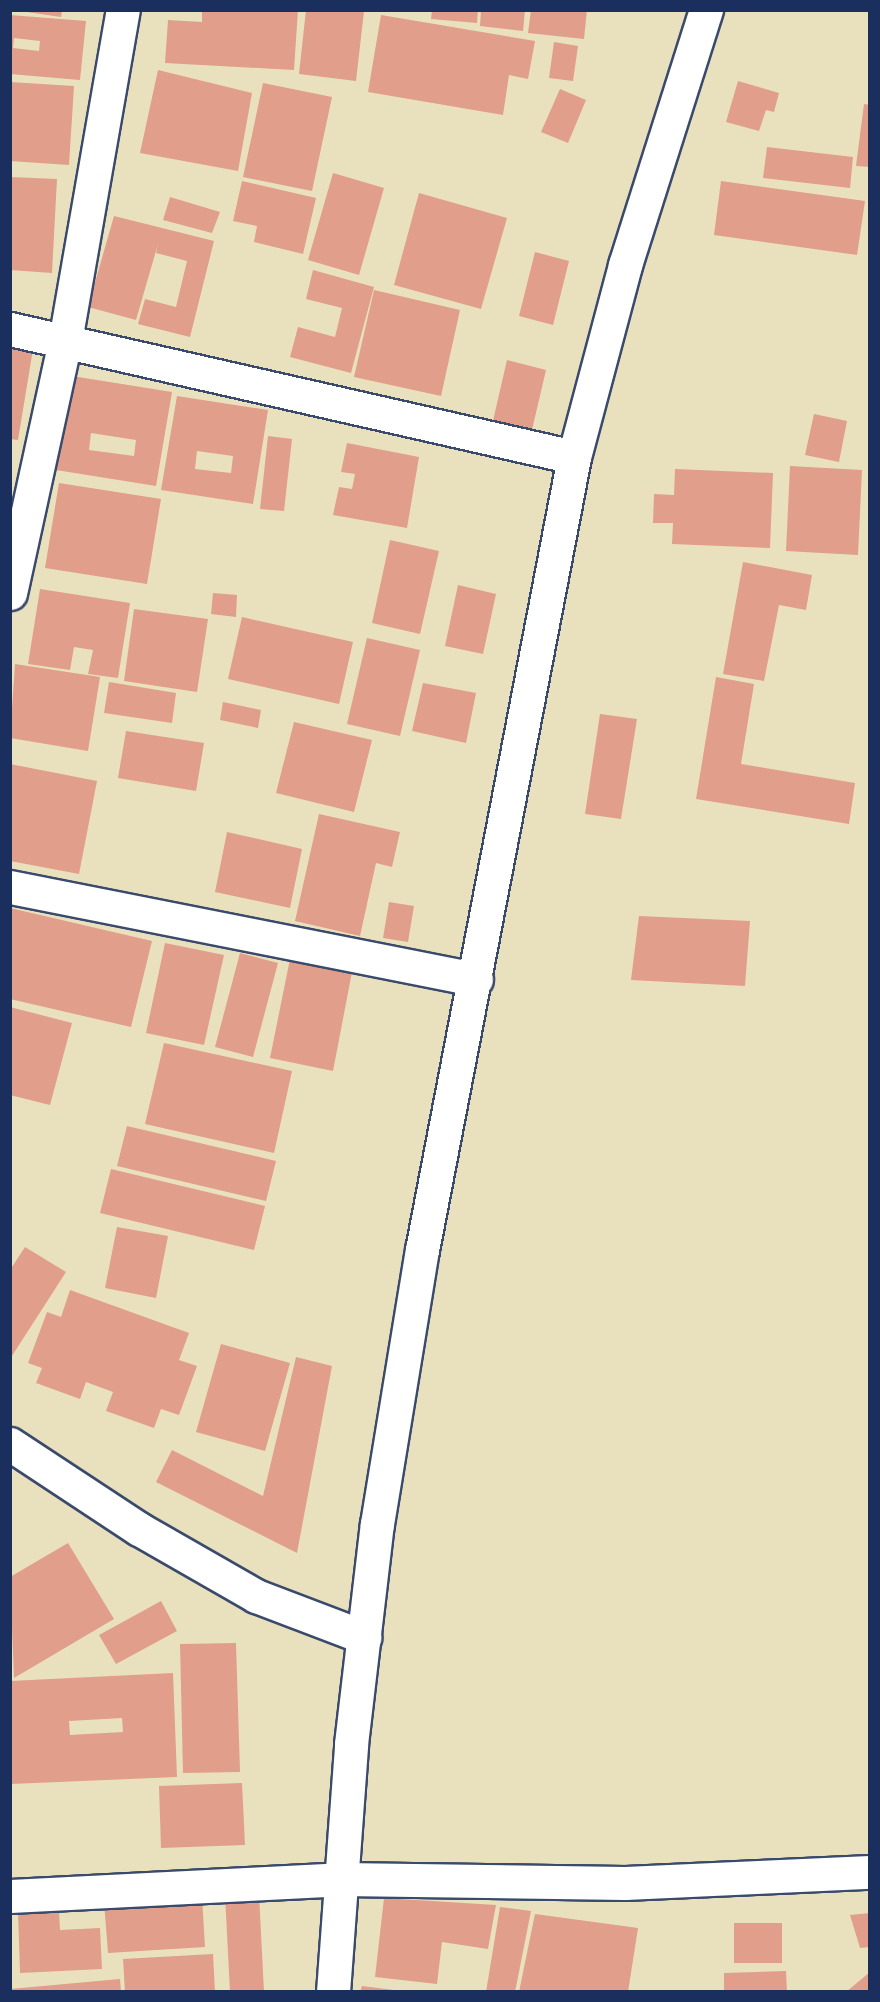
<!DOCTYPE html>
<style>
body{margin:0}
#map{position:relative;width:880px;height:2002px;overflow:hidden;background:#e9e1be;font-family:"Playpen Sans",sans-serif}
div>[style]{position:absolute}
.building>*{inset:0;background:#e19e8a}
.roads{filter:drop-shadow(2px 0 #3a4a6c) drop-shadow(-2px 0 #3a4a6c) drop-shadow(0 2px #3a4a6c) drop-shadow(0 -2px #3a4a6c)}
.street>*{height:33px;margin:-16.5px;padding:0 16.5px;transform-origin:16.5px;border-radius:16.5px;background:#fff}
.secondary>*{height:33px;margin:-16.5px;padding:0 16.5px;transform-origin:16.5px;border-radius:16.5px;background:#fff}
span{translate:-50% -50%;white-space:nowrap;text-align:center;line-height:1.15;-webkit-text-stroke:4.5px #fcf5e5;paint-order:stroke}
.frame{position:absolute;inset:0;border:12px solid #1b2f5e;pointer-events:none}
</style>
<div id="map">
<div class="building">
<i style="clip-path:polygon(13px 10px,62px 10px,61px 17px)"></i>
<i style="clip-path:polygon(202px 10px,298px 10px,294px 70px,165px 63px,168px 20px,202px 22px)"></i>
<i style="clip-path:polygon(306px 10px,364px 11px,356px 81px,299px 74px)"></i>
<i style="clip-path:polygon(432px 10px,478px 10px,477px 23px,431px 19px)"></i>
<i style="clip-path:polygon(481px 10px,525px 10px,523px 31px,480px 26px)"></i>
<i style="clip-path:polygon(531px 10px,587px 10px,584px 39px,528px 33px)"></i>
<i style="clip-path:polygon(evenodd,10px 15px,86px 21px,80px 80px,10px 74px,10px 15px,14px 38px,40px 41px,39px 51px,13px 48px,14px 38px)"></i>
<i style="clip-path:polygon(381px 15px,535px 41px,528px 79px,509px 75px,503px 115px,368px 92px)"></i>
<i style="clip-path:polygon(554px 42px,578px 46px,573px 81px,549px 78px)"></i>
<i style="clip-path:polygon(158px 70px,252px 93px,238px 171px,140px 153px)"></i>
<i style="clip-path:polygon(738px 81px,779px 93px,774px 112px,766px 110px,759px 131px,726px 122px)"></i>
<i style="clip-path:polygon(10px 82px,74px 86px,69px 165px,10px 161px)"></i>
<i style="clip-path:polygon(263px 83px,332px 97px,312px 191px,243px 177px)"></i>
<i style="clip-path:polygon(560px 89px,586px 100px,568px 143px,541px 132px)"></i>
<i style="clip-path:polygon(864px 104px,870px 105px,870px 167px,856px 166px)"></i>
<i style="clip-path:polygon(767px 147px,853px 157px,850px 188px,763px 178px)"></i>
<i style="clip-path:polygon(333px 173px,384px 188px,359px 275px,308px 260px)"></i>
<i style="clip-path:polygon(10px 177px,57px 179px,52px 273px,10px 270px)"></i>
<i style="clip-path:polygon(242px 181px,316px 198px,303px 254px,254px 242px,257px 226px,233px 221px)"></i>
<i style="clip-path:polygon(721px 181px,865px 201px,857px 255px,714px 235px)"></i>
<i style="clip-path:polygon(419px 193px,507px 218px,481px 309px,394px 285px)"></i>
<i style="clip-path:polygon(170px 197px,220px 212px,212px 233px,163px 220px)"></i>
<i style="clip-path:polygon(114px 216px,214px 241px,190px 337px,138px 324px,145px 299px,176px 307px,187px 261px,156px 253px,158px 244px,136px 320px,88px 307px)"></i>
<i style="clip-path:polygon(535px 252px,569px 261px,553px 325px,519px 316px)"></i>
<i style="clip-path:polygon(313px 270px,374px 287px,351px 373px,290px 357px,298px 327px,335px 337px,342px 308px,306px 299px)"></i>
<i style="clip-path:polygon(374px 290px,460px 310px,441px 396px,354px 377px)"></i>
<i style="clip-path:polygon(10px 339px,34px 343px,18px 440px,10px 439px)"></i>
<i style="clip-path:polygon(507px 360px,546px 370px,531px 434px,492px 425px)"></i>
<i style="clip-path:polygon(evenodd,72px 376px,172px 392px,156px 486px,56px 470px,72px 376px,91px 433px,136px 440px,134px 456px,89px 450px,91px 433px)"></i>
<i style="clip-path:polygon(evenodd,177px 396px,268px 410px,253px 504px,161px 490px,177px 396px,197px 451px,233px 456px,231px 473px,195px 469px,197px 451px)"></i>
<i style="clip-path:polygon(814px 414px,847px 421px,839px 462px,805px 455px)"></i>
<i style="clip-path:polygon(268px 436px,292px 439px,284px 511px,260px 509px)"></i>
<i style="clip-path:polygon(347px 443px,419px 457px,407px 528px,333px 515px,339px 487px,352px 489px,355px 474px,341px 472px)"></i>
<i style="clip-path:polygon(790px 466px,862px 470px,858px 555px,786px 551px)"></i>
<i style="clip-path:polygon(675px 469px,773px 473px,770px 548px,672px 544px,673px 523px,653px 523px,654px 494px,674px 495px)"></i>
<i style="clip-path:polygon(59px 483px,161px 499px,147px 584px,45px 568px)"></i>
<i style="clip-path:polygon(390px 540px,439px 551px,420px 634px,372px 623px)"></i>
<i style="clip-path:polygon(743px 562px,812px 575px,806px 610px,779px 605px,764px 681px,723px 674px)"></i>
<i style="clip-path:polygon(458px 585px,496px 594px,483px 654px,445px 646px)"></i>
<i style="clip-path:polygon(40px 589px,130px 603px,118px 678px,88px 674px,93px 650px,74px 647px,70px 670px,28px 664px)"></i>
<i style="clip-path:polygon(213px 593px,237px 595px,236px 617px,211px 614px)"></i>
<i style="clip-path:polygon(134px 609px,208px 619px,197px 692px,124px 681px)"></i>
<i style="clip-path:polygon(242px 617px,353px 642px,339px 704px,228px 679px)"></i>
<i style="clip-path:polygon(367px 638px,420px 650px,400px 736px,347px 724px)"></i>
<i style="clip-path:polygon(15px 664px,100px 677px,88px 751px,10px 738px)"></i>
<i style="clip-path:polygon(716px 677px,754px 684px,741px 764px,855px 783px,849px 824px,696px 799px)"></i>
<i style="clip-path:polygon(109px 682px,176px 693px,172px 723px,104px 713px)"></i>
<i style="clip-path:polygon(423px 683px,476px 693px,466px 743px,412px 731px)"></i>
<i style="clip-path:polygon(223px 702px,261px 710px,258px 728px,220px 720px)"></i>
<i style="clip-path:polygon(600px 714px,637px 719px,621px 819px,585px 814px)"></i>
<i style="clip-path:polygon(294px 722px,372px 740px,354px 812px,276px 793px)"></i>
<i style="clip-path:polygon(126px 731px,204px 743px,196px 791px,118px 778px)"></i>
<i style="clip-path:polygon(10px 764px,97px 781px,79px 874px,10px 861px)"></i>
<i style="clip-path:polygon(319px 814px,400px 832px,392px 867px,376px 863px,360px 936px,295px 921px)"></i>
<i style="clip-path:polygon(227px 832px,302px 849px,290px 908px,215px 892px)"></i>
<i style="clip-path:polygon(389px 902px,414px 906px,408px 942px,383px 938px)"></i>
<i style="clip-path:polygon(10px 908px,152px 941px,131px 1027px,10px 999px)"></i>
<i style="clip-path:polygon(639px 916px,750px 921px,745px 986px,631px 980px)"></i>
<i style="clip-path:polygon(165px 943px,224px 955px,204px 1045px,146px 1033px)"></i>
<i style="clip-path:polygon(240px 953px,278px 963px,253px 1057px,215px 1047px)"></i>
<i style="clip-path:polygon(290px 959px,352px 972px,333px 1071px,270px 1058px)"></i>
<i style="clip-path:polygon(10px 1007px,72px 1023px,50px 1105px,10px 1095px)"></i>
<i style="clip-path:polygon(164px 1043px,292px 1071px,274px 1153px,145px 1124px)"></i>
<i style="clip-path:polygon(127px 1126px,276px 1161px,266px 1201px,117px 1166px)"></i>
<i style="clip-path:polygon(111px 1169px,265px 1206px,254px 1250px,100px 1213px)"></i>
<i style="clip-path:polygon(117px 1227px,168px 1236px,156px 1298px,105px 1288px)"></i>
<i style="clip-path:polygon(25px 1247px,66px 1272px,10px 1359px,10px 1270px)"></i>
<i style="clip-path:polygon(70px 1290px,189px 1333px,179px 1360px,197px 1366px,179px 1415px,161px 1409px,154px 1428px,106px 1411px,113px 1392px,86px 1382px,80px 1399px,36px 1383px,42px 1368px,28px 1363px,47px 1312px,61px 1317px)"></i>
<i style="clip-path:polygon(221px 1344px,290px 1363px,265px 1451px,196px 1432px)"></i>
<i style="clip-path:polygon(296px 1357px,332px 1366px,297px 1553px,156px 1482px,172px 1450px,263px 1496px)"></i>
<i style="clip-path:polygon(68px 1543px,114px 1619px,14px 1678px,10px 1577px)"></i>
<i style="clip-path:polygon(161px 1601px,177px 1631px,116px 1664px,99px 1635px)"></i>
<i style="clip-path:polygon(236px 1643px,240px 1772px,183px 1773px,180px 1644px)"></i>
<i style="clip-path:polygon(evenodd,173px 1673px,177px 1777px,11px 1784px,10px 1681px,173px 1673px,122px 1718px,123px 1732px,70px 1735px,69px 1721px,122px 1718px)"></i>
<i style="clip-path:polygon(242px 1783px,245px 1845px,161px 1848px,159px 1786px)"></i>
<i style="clip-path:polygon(259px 1894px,264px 1992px,230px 1992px,225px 1895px)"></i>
<i style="clip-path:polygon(202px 1897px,205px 1947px,108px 1953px,104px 1902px)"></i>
<i style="clip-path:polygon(384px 1898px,496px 1905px,488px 1949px,442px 1942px,437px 1984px,375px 1977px)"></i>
<i style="clip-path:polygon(500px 1907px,531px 1911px,515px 1992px,486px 1992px)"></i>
<i style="clip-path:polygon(59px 1910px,60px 1930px,100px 1928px,102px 1969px,20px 1973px,18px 1912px)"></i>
<i style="clip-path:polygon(870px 1913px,870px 1947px,860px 1948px,850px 1915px)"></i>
<i style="clip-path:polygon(535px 1914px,638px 1928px,628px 1992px,519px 1992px)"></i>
<i style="clip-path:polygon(734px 1923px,782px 1923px,782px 1963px,734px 1963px)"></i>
<i style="clip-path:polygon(213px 1954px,215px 1992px,125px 1992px,123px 1959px)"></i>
<i style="clip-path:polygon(786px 1971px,787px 1992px,724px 1992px,724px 1973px)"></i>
<i style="clip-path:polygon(870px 1972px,870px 1992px,846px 1992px)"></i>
<i style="clip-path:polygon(120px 1979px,121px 1992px,10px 1992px,10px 1989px)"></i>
<i style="clip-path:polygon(362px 1986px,394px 1990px,394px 1992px,360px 1992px)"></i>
</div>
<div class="roads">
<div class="street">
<i style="left:10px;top:329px;width:578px;rotate:12.79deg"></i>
<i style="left:10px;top:593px;width:258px;rotate:-77.7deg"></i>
<i style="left:65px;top:341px;width:336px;rotate:-80.1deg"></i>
<i style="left:10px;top:887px;width:475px;rotate:11.2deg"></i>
<i style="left:10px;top:1444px;width:154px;rotate:33.4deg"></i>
<i style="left:139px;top:1529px;width:135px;rotate:29.8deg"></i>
<i style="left:256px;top:1596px;width:116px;rotate:20.8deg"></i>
<i style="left:10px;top:1896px;width:331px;rotate:-2.9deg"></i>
<i style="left:341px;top:1879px;width:284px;rotate:0.8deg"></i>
<i style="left:625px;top:1883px;width:245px;rotate:-2.6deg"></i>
</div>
<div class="secondary">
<i style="left:333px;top:1992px;width:249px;rotate:-85.8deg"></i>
<i style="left:351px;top:1744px;width:222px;rotate:-83.3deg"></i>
<i style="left:377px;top:1524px;width:278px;rotate:-80.7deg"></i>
<i style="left:422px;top:1250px;width:807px;rotate:-79.15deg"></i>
<i style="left:574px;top:457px;width:199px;rotate:-75.1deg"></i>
<i style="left:625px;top:265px;width:268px;rotate:-72.4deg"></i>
</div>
</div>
<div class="frame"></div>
</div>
